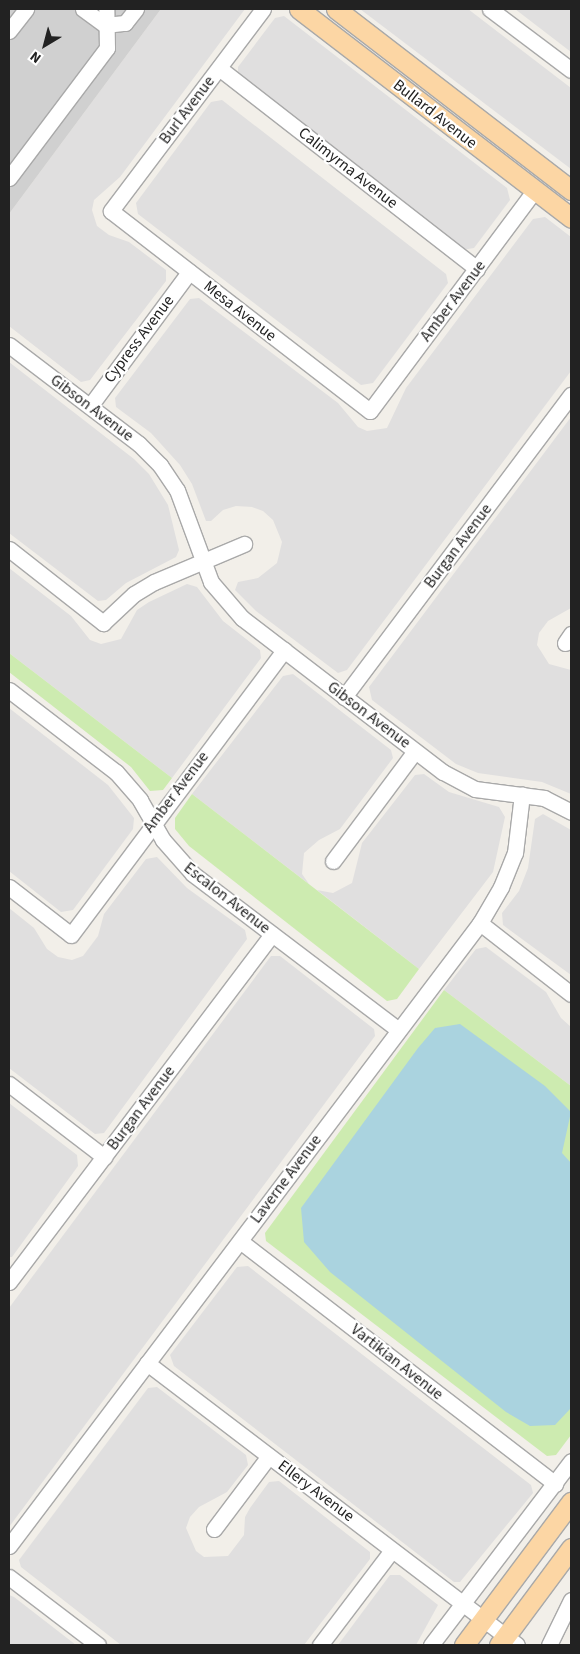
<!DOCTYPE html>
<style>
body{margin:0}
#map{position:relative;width:580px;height:1654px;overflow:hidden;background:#f2efe9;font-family:"Source Sans 3",sans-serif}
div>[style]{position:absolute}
.residential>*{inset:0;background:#e0dfdf}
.religious>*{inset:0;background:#d0d0d0}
.grass>*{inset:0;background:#cdebb0}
.water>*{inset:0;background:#aad3df}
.roads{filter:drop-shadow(1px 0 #a9a9a9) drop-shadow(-1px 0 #a9a9a9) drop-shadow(0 1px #a9a9a9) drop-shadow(0 -1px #a9a9a9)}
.minor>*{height:15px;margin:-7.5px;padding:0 7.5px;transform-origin:7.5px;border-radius:7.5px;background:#fff}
.major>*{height:19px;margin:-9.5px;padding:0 9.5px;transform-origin:9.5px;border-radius:9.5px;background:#fcd6a4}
span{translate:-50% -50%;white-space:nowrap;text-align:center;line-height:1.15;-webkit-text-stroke:4.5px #fff;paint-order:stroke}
.street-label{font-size:16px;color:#222}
.frame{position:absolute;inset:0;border:10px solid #222;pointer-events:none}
.north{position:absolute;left:20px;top:20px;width:50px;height:50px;-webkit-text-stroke:4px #fff;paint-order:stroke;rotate:217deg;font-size:14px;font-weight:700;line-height:20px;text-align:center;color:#222}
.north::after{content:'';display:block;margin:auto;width:18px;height:22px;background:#222;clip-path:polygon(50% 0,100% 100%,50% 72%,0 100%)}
</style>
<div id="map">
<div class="residential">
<i style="clip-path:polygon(161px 9px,245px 9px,120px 177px,94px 200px,92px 210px,97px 226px,109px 235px,129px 242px,166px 270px,166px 281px,90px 380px,81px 382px,9px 326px,9px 214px)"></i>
<i style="clip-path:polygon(360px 9px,468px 9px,571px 88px,571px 169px)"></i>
<i style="clip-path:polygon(515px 9px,571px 9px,571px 52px)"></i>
<i style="clip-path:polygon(284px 16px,507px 188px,510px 200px,474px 248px,462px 250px,238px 78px,238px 67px,275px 18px)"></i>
<i style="clip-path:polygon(222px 100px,446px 274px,448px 283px,373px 383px,361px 385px,138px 214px,136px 203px,211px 102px)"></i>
<i style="clip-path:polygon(545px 217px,571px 237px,571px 371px,347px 670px,338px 673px,256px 611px,235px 590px,238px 582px,258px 578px,277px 563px,282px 542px,273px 520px,263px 511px,252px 507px,236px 506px,223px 510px,211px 521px,206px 521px,192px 484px,180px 465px,151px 433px,116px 407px,115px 398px,190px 299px,199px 298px,338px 403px,358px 427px,367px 431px,387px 428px,406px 388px,533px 219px)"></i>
<i style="clip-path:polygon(9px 362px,134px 459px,149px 474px,168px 505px,179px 550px,176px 557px,126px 583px,106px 600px,98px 601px,9px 533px)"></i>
<i style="clip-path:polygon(571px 417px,571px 608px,548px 621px,539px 633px,537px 645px,549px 664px,571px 670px,571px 794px,542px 782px,478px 773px,456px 764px,372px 700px,369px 687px)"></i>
<i style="clip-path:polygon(9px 568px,71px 616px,90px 640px,101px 644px,121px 639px,137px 610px,149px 602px,187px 584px,197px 587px,223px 621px,260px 650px,261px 658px,172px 778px,9px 653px)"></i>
<i style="clip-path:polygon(293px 674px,391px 750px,393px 758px,340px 829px,319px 840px,304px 853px,302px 874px,309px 884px,192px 794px,283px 676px)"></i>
<i style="clip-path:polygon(9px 708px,108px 785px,134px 818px,133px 829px,73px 910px,61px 912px,9px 871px)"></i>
<i style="clip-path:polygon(424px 774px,449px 792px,499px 807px,505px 817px,493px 872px,419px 969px,317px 890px,333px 893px,352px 883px,362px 843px,415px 775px)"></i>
<i style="clip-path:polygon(543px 814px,571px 830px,571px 975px,503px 925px,502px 913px,519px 891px,528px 868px,535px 819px)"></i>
<i style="clip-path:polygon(157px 857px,187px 888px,245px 930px,247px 939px,104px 1133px,95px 1134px,9px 1068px,9px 908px,34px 928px,47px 949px,58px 957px,72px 960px,83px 956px,98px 936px,104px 914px,146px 859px)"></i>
<i style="clip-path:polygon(486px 947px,546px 992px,561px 1018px,571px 1027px,571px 1086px,444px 990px,476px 949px)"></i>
<i style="clip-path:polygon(271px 956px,280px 956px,374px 1029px,375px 1036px,9px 1527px,9px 1308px)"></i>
<i style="clip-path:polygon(9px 1103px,77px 1155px,78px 1166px,12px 1257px,9px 1257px)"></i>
<i style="clip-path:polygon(248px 1266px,531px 1485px,533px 1493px,460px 1582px,454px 1582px,174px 1366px,170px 1355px,237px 1267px)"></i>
<i style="clip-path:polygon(157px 1387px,246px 1455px,248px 1465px,227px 1492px,199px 1507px,190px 1517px,186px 1528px,196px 1551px,204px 1557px,228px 1556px,244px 1535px,245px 1517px,250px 1508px,269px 1482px,279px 1481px,370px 1552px,370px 1559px,304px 1645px,121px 1645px,21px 1567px,19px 1560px,148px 1388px)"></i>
<i style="clip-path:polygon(390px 1575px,400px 1575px,438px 1605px,416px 1645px,338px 1645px)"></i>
<i style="clip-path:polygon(9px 1595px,14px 1597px,76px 1645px,9px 1645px)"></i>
</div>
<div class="religious">
<i style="clip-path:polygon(9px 9px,161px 9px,9px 214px)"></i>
</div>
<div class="grass">
<i style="clip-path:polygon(9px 653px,172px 778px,163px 790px,150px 791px,131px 767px,9px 672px)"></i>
<i style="clip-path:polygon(192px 794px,419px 969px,397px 999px,387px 1001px,189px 846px,175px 829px,175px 818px)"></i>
<i style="clip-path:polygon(444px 990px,571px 1086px,571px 1435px,556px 1455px,547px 1456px,266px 1241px,265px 1233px)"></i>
</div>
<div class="water">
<i style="clip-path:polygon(460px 1024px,545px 1086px,571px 1112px,562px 1153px,571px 1163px,571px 1408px,555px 1425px,530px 1426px,506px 1412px,330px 1272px,304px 1242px,301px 1208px,418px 1048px,435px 1028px)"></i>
</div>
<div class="roads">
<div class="minor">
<i style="left:83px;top:9px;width:27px;rotate:36deg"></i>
<i style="left:105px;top:25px;width:20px;rotate:-6deg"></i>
<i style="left:125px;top:23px;width:18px;rotate:-52deg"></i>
<i style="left:263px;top:9px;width:253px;rotate:127deg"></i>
<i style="left:111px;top:211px;width:327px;rotate:37.7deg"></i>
<i style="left:370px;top:411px;width:276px;rotate:-53.3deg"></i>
<i style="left:490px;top:9px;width:101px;rotate:37deg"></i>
<i style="left:9px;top:31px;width:28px;rotate:-52deg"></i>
<i style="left:219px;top:68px;width:327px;rotate:37.9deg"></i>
<i style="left:9px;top:178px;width:163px;rotate:-53deg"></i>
<i style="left:107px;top:48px;width:39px;rotate:-91deg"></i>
<i style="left:9px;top:345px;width:163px;rotate:37.3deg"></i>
<i style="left:139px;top:444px;width:30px;rotate:45deg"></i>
<i style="left:160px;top:465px;width:30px;rotate:56deg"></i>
<i style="left:177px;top:490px;width:98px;rotate:69.7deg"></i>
<i style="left:211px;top:582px;width:48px;rotate:49.3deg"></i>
<i style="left:242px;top:618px;width:253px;rotate:37.5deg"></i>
<i style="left:443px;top:772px;width:36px;rotate:28deg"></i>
<i style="left:475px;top:789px;width:70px;rotate:7.4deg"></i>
<i style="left:544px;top:798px;width:30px;rotate:27deg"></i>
<i style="left:90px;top:406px;width:167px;rotate:-53.5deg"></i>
<i style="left:9px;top:549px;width:120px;rotate:38.2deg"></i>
<i style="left:103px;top:623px;width:42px;rotate:-43.1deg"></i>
<i style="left:134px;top:594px;width:23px;rotate:-31deg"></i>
<i style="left:154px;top:582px;width:98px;rotate:-22.9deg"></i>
<i style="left:565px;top:643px;width:11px;rotate:-56deg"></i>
<i style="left:9px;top:690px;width:135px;rotate:37.5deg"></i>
<i style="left:116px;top:772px;width:37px;rotate:49deg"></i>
<i style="left:140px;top:800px;width:46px;rotate:60.1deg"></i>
<i style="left:163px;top:840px;width:45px;rotate:48.6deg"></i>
<i style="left:193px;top:874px;width:256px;rotate:37.2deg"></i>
<i style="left:344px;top:697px;width:378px;rotate:-53.1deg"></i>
<i style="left:333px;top:861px;width:137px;rotate:-53.3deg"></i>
<i style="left:9px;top:887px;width:78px;rotate:37.7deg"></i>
<i style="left:71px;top:935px;width:356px;rotate:-53.2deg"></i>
<i style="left:480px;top:923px;width:115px;rotate:38deg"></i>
<i style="left:9px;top:1084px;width:120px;rotate:37.5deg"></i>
<i style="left:240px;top:1241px;width:398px;rotate:37.6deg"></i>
<i style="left:9px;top:1282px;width:436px;rotate:-52.9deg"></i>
<i style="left:147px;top:1363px;width:465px;rotate:37.3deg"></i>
<i style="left:214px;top:1529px;width:91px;rotate:-53deg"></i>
<i style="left:9px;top:1546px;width:781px;rotate:-52.91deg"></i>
<i style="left:480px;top:923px;width:42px;rotate:-59.7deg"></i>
<i style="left:501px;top:887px;width:37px;rotate:-68deg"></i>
<i style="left:515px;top:853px;width:59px;rotate:-83.2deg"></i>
<i style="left:9px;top:1577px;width:112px;rotate:37.4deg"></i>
<i style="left:320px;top:1645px;width:119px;rotate:-52.8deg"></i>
<i style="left:431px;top:1645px;width:231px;rotate:-52.7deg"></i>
<i style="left:549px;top:1645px;width:50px;rotate:-63.9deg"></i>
</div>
<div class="major">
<i style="left:299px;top:9px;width:343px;rotate:37.5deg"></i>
<i style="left:336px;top:9px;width:297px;rotate:37.6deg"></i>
<i style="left:464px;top:1645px;width:179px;rotate:-53.2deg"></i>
<i style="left:499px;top:1645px;width:121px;rotate:-53.4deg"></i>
</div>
</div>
<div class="street-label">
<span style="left:187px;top:110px;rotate:-53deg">Burl Avenue</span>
<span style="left:435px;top:114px;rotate:38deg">Bullard Avenue</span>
<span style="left:348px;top:168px;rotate:38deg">Calimyrna Avenue</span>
<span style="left:453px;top:301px;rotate:-53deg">Amber Avenue</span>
<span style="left:240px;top:311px;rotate:38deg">Mesa Avenue</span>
<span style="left:139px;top:339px;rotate:-53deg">Cypress Avenue</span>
<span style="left:92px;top:408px;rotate:37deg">Gibson Avenue</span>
<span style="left:458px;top:546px;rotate:-53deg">Burgan Avenue</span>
<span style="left:369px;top:715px;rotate:37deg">Gibson Avenue</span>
<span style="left:176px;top:792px;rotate:-53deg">Amber Avenue</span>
<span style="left:227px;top:898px;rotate:38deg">Escalon Avenue</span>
<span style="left:141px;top:1108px;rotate:-53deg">Burgan Avenue</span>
<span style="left:286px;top:1179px;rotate:-53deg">Laverne Avenue</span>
<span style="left:397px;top:1362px;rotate:38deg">Vartikian Avenue</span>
<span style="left:316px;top:1491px;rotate:37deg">Ellery Avenue</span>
</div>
<div class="frame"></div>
<div class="north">N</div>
</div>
